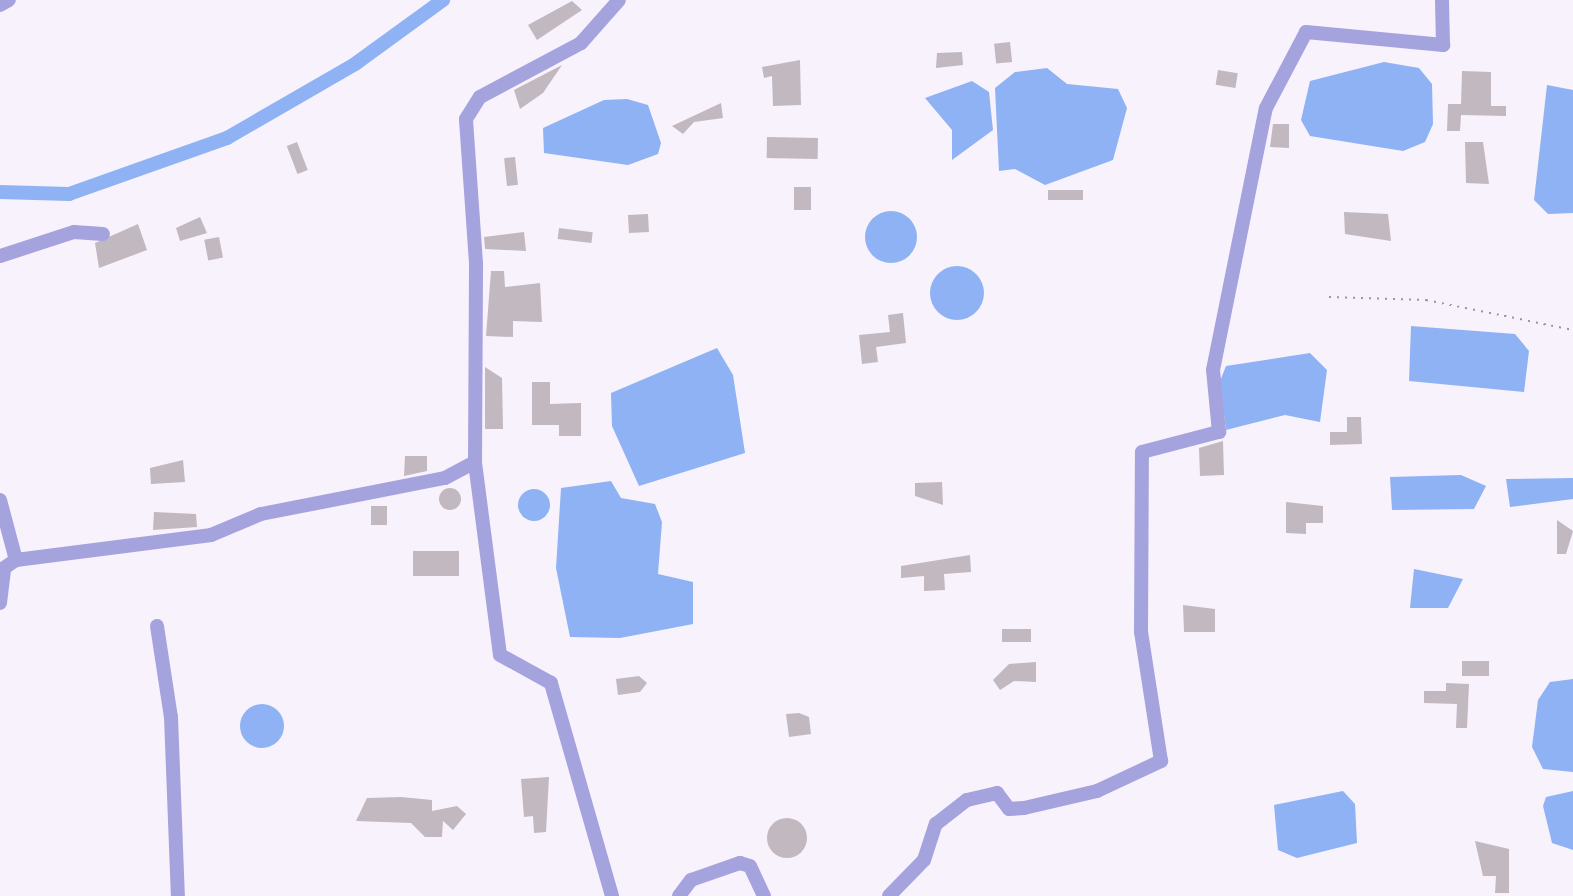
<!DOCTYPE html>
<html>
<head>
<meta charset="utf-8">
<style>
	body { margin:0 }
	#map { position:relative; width:1573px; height:896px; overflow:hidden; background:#f8f2fd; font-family:"DM Sans",sans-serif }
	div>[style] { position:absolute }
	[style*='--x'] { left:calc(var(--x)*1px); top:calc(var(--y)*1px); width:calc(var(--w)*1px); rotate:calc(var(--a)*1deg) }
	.water>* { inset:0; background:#8eb2f3 }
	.round { border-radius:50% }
	.canal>* { height:14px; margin:-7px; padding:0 7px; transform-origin:7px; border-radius:7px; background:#8eb2f3 }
	.building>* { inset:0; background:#c2b8c0; transform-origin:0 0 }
	.path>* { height:2px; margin-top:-1px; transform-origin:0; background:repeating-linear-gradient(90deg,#9a969e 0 2px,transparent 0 8px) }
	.minor>* { height:14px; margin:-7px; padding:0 7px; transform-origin:7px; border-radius:7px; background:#a5a3de }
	span { translate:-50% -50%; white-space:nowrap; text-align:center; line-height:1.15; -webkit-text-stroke:6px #f8f2fd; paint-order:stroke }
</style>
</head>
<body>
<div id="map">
	<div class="water">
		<i style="clip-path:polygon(1384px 62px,1419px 68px,1432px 84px,1433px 124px,1425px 142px,1403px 151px,1310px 136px,1301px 120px,1310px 81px)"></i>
		<i style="clip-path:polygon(1047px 68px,1067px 84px,1118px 89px,1127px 108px,1113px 160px,1045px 185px,1015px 169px,999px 171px,995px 88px,1015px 72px)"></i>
		<i style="clip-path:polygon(972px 81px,989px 92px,993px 130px,952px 160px,952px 130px,925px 98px)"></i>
		<i style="clip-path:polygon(1547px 85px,1573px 90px,1573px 213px,1548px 214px,1534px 200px)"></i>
		<i style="clip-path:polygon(627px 99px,648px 105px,661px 143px,658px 154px,628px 165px,544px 153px,543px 128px,604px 100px)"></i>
		<i class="round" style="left:865px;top:211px;width:52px;height:52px"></i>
		<i class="round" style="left:930px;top:266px;width:54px;height:54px"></i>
		<i style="clip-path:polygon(1411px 326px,1515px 334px,1529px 351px,1524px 392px,1409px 381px)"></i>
		<i style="clip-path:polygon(717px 348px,733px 375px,745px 453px,639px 486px,612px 426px,611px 393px)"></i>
		<i style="clip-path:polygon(1310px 353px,1327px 370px,1320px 422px,1285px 415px,1226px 430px,1220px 381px,1226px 366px)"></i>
		<i style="clip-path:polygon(1461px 475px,1486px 486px,1474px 509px,1392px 510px,1390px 477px)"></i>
		<i style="clip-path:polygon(1573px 478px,1573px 499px,1510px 507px,1506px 479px)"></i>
		<i style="clip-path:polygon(611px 481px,621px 498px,655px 504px,662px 522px,658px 574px,693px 582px,693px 624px,620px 638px,570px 637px,556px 568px,561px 488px)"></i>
		<i class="round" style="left:518px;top:489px;width:32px;height:32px"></i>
		<i style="clip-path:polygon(1414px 569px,1463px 579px,1448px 608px,1410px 608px)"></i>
		<i style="clip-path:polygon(1573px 679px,1573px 772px,1543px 769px,1532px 747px,1538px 700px,1550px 682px)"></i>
		<i class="round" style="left:240px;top:704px;width:44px;height:44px"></i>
		<i style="clip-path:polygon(1343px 791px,1355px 804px,1357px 843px,1297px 858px,1278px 850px,1274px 805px)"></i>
		<i style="clip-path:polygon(1573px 791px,1573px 850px,1552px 843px,1543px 806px,1546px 797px)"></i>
	</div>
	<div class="canal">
		<i style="--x:0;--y:192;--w:69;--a:1.7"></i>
		<i style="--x:69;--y:194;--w:168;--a:-19.5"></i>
		<i style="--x:227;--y:138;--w:148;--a:-30"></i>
		<i style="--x:355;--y:64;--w:109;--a:-36"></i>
	</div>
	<div class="building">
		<i style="clip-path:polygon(572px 1px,582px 10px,537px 40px,528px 25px)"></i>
		<i style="left:1010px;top:42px;width:20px;height:16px;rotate:84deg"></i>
		<i style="clip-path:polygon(962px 52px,963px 65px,936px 68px,937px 53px)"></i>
		<i style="clip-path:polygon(800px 60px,801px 105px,773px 106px,772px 76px,764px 78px,762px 67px)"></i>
		<i style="clip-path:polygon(562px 65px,543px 93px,520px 109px,514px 90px)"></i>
		<i style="left:1218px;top:70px;width:20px;height:15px;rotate:9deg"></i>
		<i style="clip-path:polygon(1462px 71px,1491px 72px,1491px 106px,1506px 106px,1506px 116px,1461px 115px,1460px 131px,1447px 131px,1448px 104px,1461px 104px)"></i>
		<i style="clip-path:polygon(721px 103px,723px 118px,694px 122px,683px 134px,672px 126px)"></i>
		<i style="clip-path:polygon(1273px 124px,1289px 124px,1289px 148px,1270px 147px)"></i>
		<i style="left:767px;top:137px;width:51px;height:21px;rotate:1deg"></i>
		<i style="left:297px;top:142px;width:30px;height:11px;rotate:69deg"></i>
		<i style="clip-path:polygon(1465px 142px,1483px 142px,1489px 184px,1466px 183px)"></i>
		<i style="left:515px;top:157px;width:28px;height:11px;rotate:84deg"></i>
		<i style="left:794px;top:187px;width:17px;height:23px"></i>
		<i style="left:1083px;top:190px;width:10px;height:35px;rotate:90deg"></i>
		<i style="clip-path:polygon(1344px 212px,1388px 214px,1391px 241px,1345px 234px)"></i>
		<i style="left:648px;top:214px;width:18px;height:20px;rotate:87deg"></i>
		<i style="clip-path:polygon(200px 217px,207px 233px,180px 241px,176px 228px)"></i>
		<i style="clip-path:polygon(138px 224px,147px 250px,99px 268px,95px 243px)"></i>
		<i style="left:559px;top:228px;width:34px;height:11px;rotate:7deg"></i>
		<i style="clip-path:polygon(524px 232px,526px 251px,485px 249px,484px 237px)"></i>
		<i style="left:219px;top:237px;width:21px;height:15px;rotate:79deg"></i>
		<i style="clip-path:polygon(491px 271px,504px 271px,505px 287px,540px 283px,542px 322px,513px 321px,513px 337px,486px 336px)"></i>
		<i style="clip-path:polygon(903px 313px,906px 343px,876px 347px,878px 362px,862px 364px,859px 335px,890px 332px,888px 315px)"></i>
		<i style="clip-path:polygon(485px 367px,502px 378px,503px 429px,485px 429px)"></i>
		<i style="clip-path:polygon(532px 382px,550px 382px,550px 404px,581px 403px,581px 436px,559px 436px,559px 425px,532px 425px)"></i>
		<i style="clip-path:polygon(1347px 417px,1361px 417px,1362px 444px,1330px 445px,1330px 432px,1347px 432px)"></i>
		<i style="clip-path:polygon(1223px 441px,1224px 475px,1200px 476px,1199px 448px)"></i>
		<i style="clip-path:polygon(405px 456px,427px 456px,427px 471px,404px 476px)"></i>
		<i style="clip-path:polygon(183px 460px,185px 482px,151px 484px,150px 468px)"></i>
		<i style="clip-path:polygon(942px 482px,943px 505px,915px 496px,915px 483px)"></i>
		<i class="round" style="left:439px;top:488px;width:22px;height:22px"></i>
		<i style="clip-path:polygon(1286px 502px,1323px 506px,1323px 523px,1306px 523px,1306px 534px,1286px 533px)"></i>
		<i style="left:371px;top:506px;width:16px;height:19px"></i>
		<i style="clip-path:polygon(154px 512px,196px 514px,197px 527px,153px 530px)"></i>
		<i style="clip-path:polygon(1557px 520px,1573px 531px,1566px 554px,1557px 554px)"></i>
		<i style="left:413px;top:551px;width:46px;height:25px"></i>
		<i style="clip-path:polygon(970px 555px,971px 572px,944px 574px,945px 590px,924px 591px,924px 576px,901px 578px,901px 566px)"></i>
		<i style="clip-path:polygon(1183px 605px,1215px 609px,1215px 632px,1184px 632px)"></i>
		<i style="left:1031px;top:629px;width:13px;height:29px;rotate:90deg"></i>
		<i style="left:1462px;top:661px;width:27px;height:15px"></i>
		<i style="clip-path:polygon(1036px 662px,1036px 682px,1014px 681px,1000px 690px,993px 680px,1009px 664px)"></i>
		<i style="clip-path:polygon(639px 676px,647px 683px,640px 692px,618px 695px,616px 679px)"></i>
		<i style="clip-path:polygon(1446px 683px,1469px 684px,1467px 728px,1456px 728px,1457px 704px,1424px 703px,1424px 691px,1446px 691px)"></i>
		<i style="clip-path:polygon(799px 713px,809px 717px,811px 734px,789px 737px,786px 714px)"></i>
		<i style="clip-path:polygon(549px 777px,546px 832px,534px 833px,533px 816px,524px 817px,521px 779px)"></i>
		<i style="clip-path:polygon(401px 797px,432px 800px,432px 811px,457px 806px,466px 814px,453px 830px,443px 821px,442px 837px,425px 837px,411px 823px,356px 821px,367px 798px)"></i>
		<i class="round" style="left:767px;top:818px;width:40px;height:40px"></i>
		<i style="clip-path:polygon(1475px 841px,1509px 849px,1509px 893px,1495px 893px,1496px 876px,1483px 876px)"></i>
	</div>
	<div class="path">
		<i style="--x:1329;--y:297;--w:97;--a:1.8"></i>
		<i style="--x:1426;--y:300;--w:150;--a:11.5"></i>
	</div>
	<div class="minor">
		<i style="--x:0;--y:5;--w:10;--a:-29"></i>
		<i style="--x:0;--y:256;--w:78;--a:-18"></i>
		<i style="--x:74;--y:232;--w:29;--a:4"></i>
		<i style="--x:0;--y:500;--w:62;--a:75.1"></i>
		<i style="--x:0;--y:603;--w:35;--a:-83"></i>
		<i style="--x:4;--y:568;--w:14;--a:-34"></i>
		<i style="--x:16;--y:560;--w:197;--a:-7.3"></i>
		<i style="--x:211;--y:535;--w:54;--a:-22.8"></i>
		<i style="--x:261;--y:514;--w:187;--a:-11.1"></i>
		<i style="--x:445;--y:478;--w:34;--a:-28"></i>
		<i style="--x:157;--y:626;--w:92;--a:81.3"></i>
		<i style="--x:171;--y:717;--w:179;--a:87.8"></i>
		<i style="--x:612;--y:896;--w:222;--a:-106"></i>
		<i style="--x:551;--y:683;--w:58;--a:-151.2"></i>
		<i style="--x:500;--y:655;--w:195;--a:-97.4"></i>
		<i style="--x:475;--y:462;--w:199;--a:-89.7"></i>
		<i style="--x:476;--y:263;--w:144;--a:-94"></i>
		<i style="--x:466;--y:119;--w:26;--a:-58"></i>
		<i style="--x:480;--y:97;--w:115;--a:-28.1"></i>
		<i style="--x:581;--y:43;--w:57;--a:-48.5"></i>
		<i style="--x:679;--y:896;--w:20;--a:-53"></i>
		<i style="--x:691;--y:880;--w:52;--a:-19.1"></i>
		<i style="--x:740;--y:863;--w:10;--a:17"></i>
		<i style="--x:750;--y:866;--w:33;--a:65"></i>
		<i style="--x:889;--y:896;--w:50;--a:-45.8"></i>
		<i style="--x:924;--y:860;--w:38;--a:-72"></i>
		<i style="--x:936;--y:824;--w:39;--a:-38"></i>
		<i style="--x:967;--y:800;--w:31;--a:-13"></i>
		<i style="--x:997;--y:793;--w:20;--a:53"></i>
		<i style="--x:1009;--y:809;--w:15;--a:-4"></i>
		<i style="--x:1024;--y:808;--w:75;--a:-13.1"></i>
		<i style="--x:1097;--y:791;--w:71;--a:-25.1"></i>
		<i style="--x:1161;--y:761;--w:131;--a:-98.8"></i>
		<i style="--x:1141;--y:632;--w:180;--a:-89.7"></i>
		<i style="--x:1142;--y:452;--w:80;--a:-14.6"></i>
		<i style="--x:1219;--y:432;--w:62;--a:-95.5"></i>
		<i style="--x:1213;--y:370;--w:267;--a:-78.6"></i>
		<i style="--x:1266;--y:108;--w:86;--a:-62.2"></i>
		<i style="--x:1306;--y:32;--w:138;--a:5.4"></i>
		<i style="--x:1443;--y:45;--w:45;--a:-91.3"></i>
	</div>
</div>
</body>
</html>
